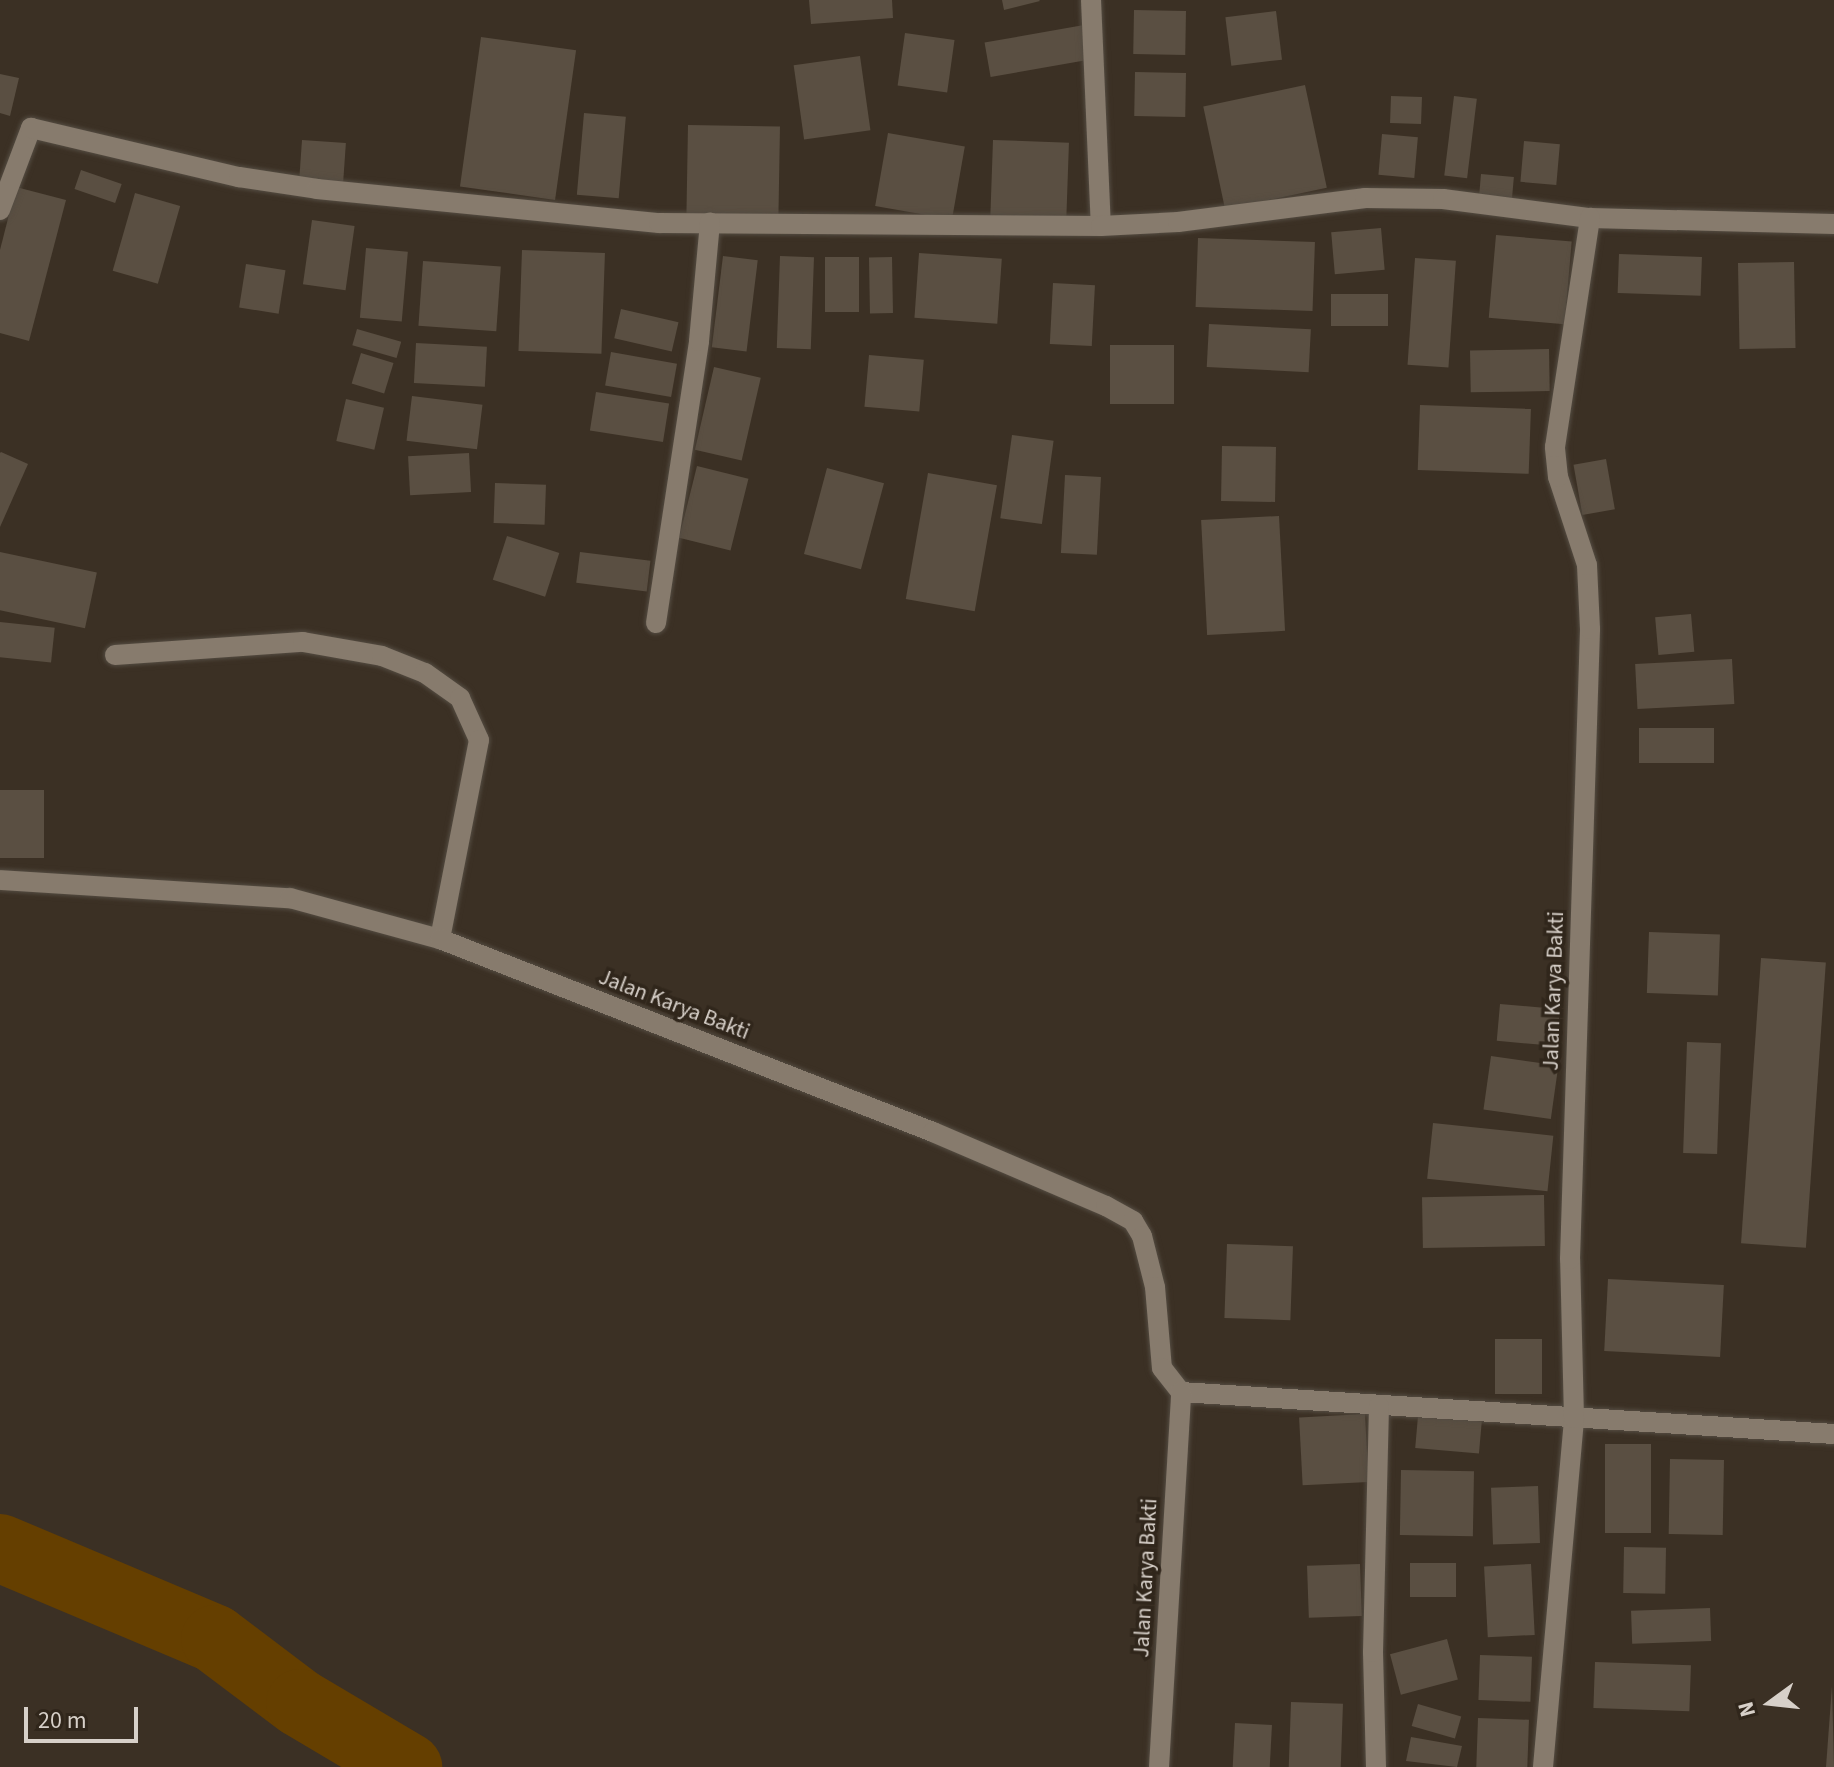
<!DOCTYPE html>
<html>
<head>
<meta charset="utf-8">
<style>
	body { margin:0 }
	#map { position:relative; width:1834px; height:1767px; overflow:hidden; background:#3b3024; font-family:"Source Sans 3",sans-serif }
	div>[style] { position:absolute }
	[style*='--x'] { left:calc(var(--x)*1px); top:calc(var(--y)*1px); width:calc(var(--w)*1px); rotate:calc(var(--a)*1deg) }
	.river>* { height:68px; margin:-34px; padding:0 34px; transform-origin:34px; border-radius:34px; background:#653f00 }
	.building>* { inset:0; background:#5a4f42; transform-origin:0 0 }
	.roads { filter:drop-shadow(0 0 2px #544c42) drop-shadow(0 0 2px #544c42) }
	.minor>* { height:20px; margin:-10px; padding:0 10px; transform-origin:10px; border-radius:10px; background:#877b6d }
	span { translate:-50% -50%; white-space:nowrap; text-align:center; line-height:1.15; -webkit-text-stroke:7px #30261b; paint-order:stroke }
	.street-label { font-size:22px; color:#d7d0c9 }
	.north { position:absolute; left:1730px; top:1663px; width:80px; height:80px; -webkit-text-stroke:6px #30261b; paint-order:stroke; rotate:255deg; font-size:22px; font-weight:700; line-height:32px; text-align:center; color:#d7d0c9 }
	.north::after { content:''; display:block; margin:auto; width:28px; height:36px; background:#d7d0c9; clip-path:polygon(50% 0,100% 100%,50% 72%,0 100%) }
	.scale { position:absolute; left:24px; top:1707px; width:114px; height:36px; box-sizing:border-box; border:4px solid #d7d0c9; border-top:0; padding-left:10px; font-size:24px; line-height:28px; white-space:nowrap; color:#d7d0c9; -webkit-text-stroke:6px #30261b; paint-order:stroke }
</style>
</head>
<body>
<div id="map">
	<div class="river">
		<i style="--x:0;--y:1548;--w:233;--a:22.9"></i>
		<i style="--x:215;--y:1639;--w:106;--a:37"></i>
		<i style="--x:300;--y:1703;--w:126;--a:30.7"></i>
	</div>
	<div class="building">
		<i style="clip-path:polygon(809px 0,892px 0,893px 18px,811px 24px)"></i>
		<i style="clip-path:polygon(1002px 0,1039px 0,1040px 1px,1004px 10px)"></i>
		<i style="left:1134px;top:10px;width:52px;height:44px;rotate:1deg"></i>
		<i style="left:1276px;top:11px;width:49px;height:51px;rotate:83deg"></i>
		<i style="left:1084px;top:25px;width:35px;height:101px;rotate:80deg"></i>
		<i style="left:905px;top:33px;width:50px;height:53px;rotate:8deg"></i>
		<i style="left:481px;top:37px;width:96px;height:151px;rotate:8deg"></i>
		<i style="left:860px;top:56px;width:75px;height:67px;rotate:82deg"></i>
		<i style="left:1135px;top:72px;width:51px;height:44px;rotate:1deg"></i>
		<i style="clip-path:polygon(0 74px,19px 78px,10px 116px,0 113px)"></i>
		<i style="left:1305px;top:85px;width:105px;height:104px;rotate:78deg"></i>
		<i style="left:1391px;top:96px;width:31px;height:27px;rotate:2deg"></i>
		<i style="left:1454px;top:96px;width:23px;height:80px;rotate:7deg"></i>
		<i style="left:584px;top:113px;width:42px;height:82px;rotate:5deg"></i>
		<i style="left:688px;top:125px;width:92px;height:90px;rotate:1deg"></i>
		<i style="left:888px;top:133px;width:78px;height:74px;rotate:10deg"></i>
		<i style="left:1382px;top:134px;width:36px;height:41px;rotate:5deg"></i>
		<i style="left:302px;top:140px;width:44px;height:41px;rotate:4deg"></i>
		<i style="left:993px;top:140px;width:76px;height:77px;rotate:2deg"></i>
		<i style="left:1524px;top:141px;width:36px;height:41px;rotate:5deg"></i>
		<i style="left:81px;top:170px;width:43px;height:20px;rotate:19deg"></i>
		<i style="left:1481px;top:174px;width:33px;height:23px;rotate:5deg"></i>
		<i style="clip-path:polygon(16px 187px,66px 200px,29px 341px,0 333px,0 250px)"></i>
		<i style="left:135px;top:193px;width:47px;height:81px;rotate:16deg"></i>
		<i style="left:312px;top:220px;width:43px;height:65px;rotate:8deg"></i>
		<i style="left:1381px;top:228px;width:42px;height:50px;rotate:85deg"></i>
		<i style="left:1496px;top:235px;width:76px;height:83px;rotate:5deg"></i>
		<i style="left:1198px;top:238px;width:117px;height:69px;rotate:2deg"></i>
		<i style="left:366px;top:248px;width:42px;height:70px;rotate:5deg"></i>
		<i style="left:522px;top:250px;width:83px;height:101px;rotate:2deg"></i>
		<i style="left:919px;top:253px;width:83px;height:65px;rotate:4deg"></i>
		<i style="left:1619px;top:254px;width:83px;height:39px;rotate:2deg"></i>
		<i style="left:723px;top:256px;width:35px;height:92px;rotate:7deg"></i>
		<i style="left:780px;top:256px;width:34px;height:92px;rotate:2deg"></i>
		<i style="left:825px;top:257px;width:34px;height:55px"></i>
		<i style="left:892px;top:257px;width:56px;height:23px;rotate:89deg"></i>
		<i style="left:1415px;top:258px;width:41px;height:107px;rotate:4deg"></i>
		<i style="left:423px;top:261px;width:78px;height:65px;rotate:4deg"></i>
		<i style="left:1794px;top:262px;width:86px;height:56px;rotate:89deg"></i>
		<i style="left:246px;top:264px;width:40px;height:44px;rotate:9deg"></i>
		<i style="left:1053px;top:283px;width:42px;height:61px;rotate:3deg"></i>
		<i style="left:1331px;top:294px;width:57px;height:32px"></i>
		<i style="left:621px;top:309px;width:59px;height:30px;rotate:13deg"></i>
		<i style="left:1209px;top:324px;width:102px;height:43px;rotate:3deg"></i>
		<i style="left:357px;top:329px;width:46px;height:17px;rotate:16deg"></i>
		<i style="left:416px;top:343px;width:71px;height:40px;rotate:3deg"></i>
		<i style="left:1110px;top:345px;width:64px;height:59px"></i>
		<i style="left:1549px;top:349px;width:42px;height:79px;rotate:89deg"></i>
		<i style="left:611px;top:352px;width:67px;height:34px;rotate:10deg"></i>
		<i style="left:361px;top:353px;width:34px;height:32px;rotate:17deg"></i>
		<i style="left:869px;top:355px;width:55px;height:52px;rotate:5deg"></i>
		<i style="left:714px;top:367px;width:48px;height:85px;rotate:13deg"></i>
		<i style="left:596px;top:392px;width:74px;height:39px;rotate:9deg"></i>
		<i style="left:412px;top:396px;width:71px;height:45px;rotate:7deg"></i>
		<i style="left:346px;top:399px;width:39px;height:43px;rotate:13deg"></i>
		<i style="left:1420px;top:405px;width:111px;height:65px;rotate:2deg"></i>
		<i style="left:1012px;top:435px;width:42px;height:84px;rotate:8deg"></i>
		<i style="left:1222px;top:446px;width:54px;height:55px;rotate:1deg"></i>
		<i style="clip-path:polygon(1px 452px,28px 464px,0 527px,0 453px)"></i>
		<i style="left:469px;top:453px;width:39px;height:61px;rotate:87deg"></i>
		<i style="left:1606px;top:459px;width:51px;height:33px;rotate:80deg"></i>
		<i style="left:697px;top:466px;width:53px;height:74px;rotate:14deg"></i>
		<i style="left:827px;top:468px;width:59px;height:89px;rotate:15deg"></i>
		<i style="left:928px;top:473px;width:70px;height:128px;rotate:10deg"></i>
		<i style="left:1065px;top:475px;width:36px;height:78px;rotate:3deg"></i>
		<i style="left:495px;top:483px;width:51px;height:40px;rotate:2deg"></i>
		<i style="left:1279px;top:516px;width:115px;height:78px;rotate:87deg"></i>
		<i style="left:507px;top:536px;width:55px;height:46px;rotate:18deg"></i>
		<i style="left:0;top:552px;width:99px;height:57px;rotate:12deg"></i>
		<i style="left:580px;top:552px;width:71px;height:31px;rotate:7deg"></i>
		<i style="left:1691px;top:614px;width:38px;height:36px;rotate:85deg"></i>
		<i style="left:0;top:622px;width:55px;height:35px;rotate:6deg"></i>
		<i style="left:1732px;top:659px;width:45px;height:97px;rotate:87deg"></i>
		<i style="left:1714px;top:728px;width:35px;height:75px;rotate:90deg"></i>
		<i style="left:0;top:790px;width:44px;height:68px"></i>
		<i style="left:1649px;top:932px;width:71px;height:61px;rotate:2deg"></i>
		<i style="left:1761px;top:958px;width:65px;height:286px;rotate:4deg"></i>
		<i style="left:1500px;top:1004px;width:60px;height:37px;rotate:5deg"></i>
		<i style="left:1687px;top:1042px;width:34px;height:111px;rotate:2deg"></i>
		<i style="left:1491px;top:1056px;width:68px;height:54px;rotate:8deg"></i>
		<i style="left:1433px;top:1123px;width:121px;height:56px;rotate:6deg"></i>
		<i style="left:1544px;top:1195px;width:51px;height:122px;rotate:89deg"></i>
		<i style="left:1227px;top:1244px;width:66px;height:74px;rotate:2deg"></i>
		<i style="left:1608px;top:1279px;width:116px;height:72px;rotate:3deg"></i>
		<i style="left:1495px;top:1339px;width:47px;height:55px"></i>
		<i style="left:1365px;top:1414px;width:68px;height:66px;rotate:87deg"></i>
		<i style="left:1418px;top:1416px;width:64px;height:32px;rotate:5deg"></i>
		<i style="left:1605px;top:1444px;width:46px;height:89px"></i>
		<i style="left:1670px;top:1459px;width:54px;height:75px;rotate:1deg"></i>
		<i style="left:1401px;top:1470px;width:73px;height:65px;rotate:1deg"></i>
		<i style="left:1538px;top:1486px;width:57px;height:47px;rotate:88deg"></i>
		<i style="left:1624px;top:1547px;width:42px;height:46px;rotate:1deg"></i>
		<i style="left:1410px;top:1563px;width:46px;height:34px"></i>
		<i style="left:1360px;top:1564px;width:52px;height:53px;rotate:88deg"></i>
		<i style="left:1531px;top:1564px;width:71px;height:47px;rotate:87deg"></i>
		<i style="left:1710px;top:1608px;width:33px;height:79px;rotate:88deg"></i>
		<i style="left:1447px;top:1639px;width:42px;height:59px;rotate:75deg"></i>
		<i style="left:1480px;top:1655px;width:52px;height:45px;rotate:2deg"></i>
		<i style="left:1595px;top:1662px;width:96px;height:46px;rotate:2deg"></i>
		<i style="clip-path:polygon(1832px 1686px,1834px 1767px,1826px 1767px)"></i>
		<i style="left:1291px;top:1702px;width:52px;height:65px;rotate:2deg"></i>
		<i style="left:1418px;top:1704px;width:45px;height:23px;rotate:16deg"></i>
		<i style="left:1478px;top:1718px;width:51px;height:49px;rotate:2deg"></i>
		<i style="left:1235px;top:1723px;width:37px;height:44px;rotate:3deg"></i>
		<i style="clip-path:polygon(1411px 1737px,1462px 1746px,1457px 1767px,1406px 1761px)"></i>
	</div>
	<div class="roads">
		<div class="minor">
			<i style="--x:1091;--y:0;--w:226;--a:87.5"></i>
			<i style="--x:0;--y:210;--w:88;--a:-69.3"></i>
			<i style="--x:31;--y:128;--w:214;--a:13.3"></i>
			<i style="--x:239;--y:177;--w:79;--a:8.7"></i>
			<i style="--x:317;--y:189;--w:344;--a:5.7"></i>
			<i style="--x:659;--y:223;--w:442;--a:0.4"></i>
			<i style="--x:1101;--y:226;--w:77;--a:-3"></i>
			<i style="--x:1178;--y:222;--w:189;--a:-7.3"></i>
			<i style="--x:1365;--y:198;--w:78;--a:0.7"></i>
			<i style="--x:1443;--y:199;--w:148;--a:7.4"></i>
			<i style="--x:1590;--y:218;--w:244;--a:1.4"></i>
			<i style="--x:656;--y:623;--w:285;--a:-81.3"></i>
			<i style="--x:699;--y:341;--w:119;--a:-84.7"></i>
			<i style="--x:115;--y:655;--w:188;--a:-4"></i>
			<i style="--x:303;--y:642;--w:80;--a:10"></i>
			<i style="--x:382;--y:656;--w:46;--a:21.6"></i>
			<i style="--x:425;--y:673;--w:43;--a:35.5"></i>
			<i style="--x:460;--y:698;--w:46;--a:65.7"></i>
			<i style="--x:479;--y:740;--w:203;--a:101.1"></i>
			<i style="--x:0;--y:880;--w:291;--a:3.6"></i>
			<i style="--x:290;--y:898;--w:156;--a:15.3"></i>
			<i style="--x:440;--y:939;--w:529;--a:21.38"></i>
			<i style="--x:933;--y:1132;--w:188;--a:23.2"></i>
			<i style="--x:1106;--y:1206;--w:31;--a:29"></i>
			<i style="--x:1133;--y:1221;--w:17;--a:59"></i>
			<i style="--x:1142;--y:1236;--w:53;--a:75.7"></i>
			<i style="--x:1155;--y:1287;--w:81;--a:85.1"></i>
			<i style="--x:1162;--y:1368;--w:31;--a:52"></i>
			<i style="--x:1181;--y:1392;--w:654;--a:3.68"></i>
			<i style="--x:1159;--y:1767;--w:376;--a:-86.6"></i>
			<i style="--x:1376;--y:1767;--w:115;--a:-91.5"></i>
			<i style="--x:1373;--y:1652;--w:246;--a:-88.6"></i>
			<i style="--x:1543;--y:1767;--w:350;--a:-84.9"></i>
			<i style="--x:1574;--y:1418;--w:159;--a:-91.4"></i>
			<i style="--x:1570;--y:1259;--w:630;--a:-88.18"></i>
			<i style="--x:1590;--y:629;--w:64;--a:-92.7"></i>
			<i style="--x:1587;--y:565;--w:93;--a:-108.2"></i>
			<i style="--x:1558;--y:477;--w:30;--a:-96"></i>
			<i style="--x:1555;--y:447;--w:232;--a:-81.3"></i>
		</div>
	</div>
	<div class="street-label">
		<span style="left:1554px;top:991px;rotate:-88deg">Jalan Karya Bakti</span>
		<span style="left:674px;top:1005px;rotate:21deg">Jalan Karya Bakti</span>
		<span style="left:1146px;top:1578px;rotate:-87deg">Jalan Karya Bakti</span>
	</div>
	<div class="north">N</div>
	<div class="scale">20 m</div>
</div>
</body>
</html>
